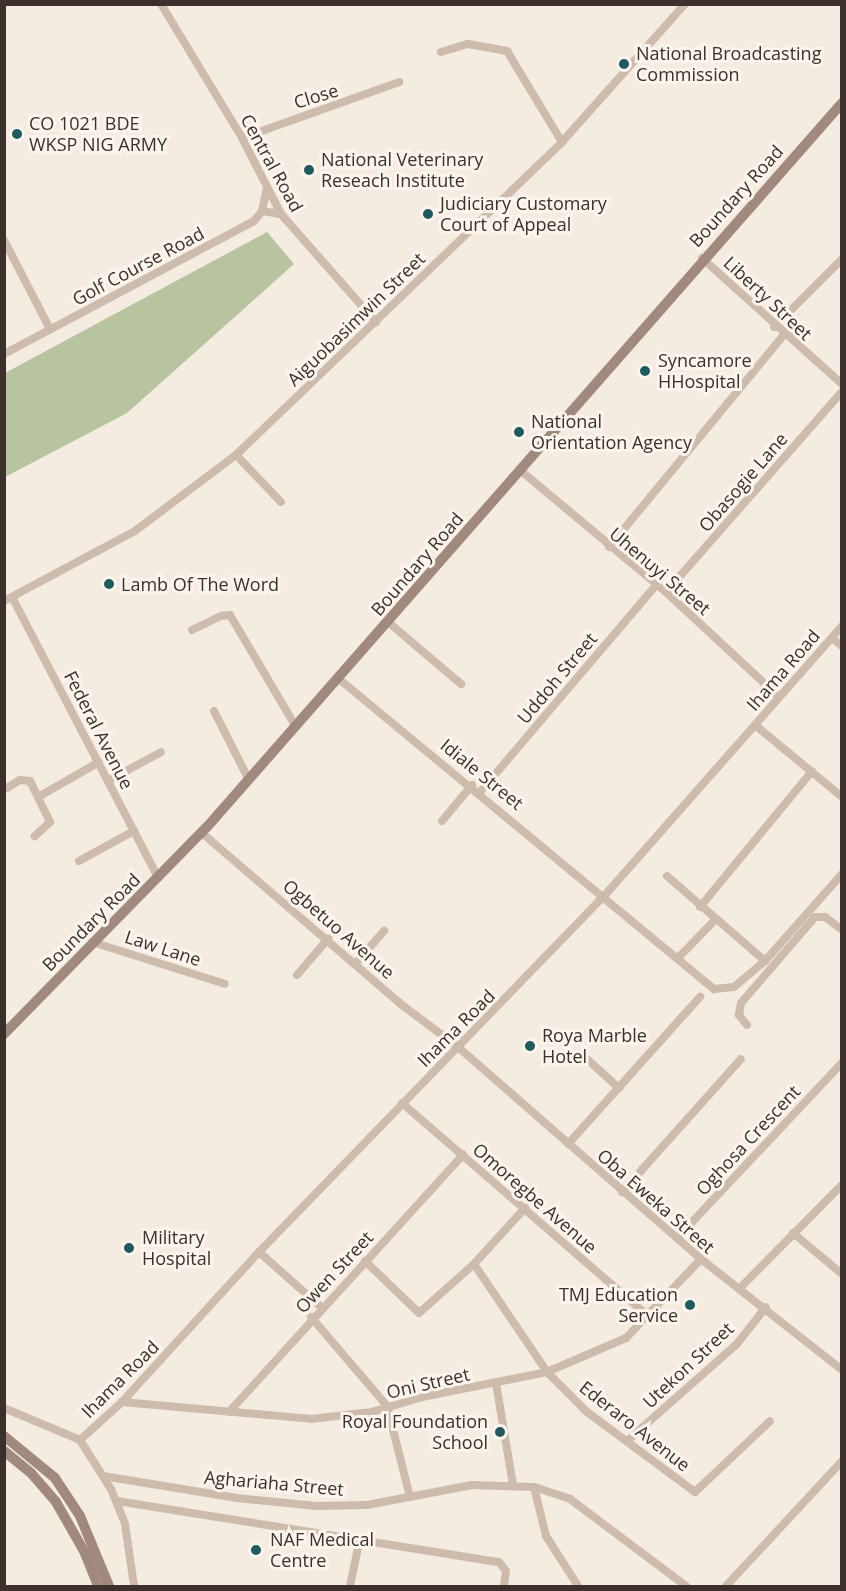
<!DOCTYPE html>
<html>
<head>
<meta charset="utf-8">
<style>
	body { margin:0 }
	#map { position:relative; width:846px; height:1591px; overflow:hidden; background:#f4ebe1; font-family:"Open Sans",sans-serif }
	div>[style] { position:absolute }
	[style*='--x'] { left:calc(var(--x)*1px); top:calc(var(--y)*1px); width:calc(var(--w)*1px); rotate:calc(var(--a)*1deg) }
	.green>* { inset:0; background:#b8c4a0 }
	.street>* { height:8px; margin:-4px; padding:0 4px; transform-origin:4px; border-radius:4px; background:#cdbbac }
	.secondary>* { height:10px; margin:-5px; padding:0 5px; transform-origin:5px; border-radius:5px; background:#a18a7d }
	.dots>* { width:16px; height:16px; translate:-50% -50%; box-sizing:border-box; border:3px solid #fbf5ee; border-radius:50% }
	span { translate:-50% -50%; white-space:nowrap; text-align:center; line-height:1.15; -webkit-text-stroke:6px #fbf5ee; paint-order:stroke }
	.poi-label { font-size:18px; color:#3b302b }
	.left { translate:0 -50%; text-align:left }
	.right { translate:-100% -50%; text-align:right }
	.street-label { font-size:18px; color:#3b302b }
	.frame { position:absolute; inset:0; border:6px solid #3b302b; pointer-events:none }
</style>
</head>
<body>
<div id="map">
	<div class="green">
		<i style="clip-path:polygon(267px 232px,294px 264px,127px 413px,5px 477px,5px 373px)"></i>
	</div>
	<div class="street">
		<i style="--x:161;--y:4;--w:157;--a:58.8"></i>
		<i style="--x:242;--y:138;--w:85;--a:62.8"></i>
		<i style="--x:281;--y:214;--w:144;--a:48.7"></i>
		<i style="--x:441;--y:52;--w:28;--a:-17"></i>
		<i style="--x:468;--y:44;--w:40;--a:10"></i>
		<i style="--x:507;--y:51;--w:106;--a:58.9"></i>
		<i style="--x:242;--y:138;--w:167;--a:-19.6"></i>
		<i style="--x:262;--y:211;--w:19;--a:9"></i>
		<i style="--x:4;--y:240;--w:100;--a:62.7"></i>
		<i style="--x:702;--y:258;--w:188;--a:42"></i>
		<i style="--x:774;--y:327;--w:96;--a:-45"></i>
		<i style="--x:4;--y:354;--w:283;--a:-28"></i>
		<i style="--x:254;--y:221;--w:13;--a:-51"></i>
		<i style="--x:262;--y:211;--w:24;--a:-78"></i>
		<i style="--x:236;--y:455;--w:65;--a:46.2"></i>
		<i style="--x:520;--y:470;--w:190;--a:39.9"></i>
		<i style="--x:666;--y:592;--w:154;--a:42.9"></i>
		<i style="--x:609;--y:547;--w:275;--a:-50.5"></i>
		<i style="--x:666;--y:592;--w:266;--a:-48.7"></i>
		<i style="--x:12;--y:597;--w:317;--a:62.5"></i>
		<i style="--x:4;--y:601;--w:149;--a:-28.1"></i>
		<i style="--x:135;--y:531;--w:126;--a:-37"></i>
		<i style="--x:236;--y:455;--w:452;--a:-43.8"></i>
		<i style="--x:562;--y:142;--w:185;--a:-48.3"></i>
		<i style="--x:388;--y:622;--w:96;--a:40.3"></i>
		<i style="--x:192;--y:630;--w:32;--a:-26"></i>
		<i style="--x:221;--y:616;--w:9;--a:-6"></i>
		<i style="--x:230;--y:615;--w:130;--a:59.5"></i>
		<i style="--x:832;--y:638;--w:13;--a:39"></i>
		<i style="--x:339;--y:679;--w:487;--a:39.6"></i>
		<i style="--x:714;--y:989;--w:20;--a:-6"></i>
		<i style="--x:734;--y:987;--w:40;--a:-40"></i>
		<i style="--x:214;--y:711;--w:77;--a:63.1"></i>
		<i style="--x:755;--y:725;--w:113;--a:39.6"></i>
		<i style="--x:108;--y:781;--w:60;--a:-28.7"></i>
		<i style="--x:7;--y:788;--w:15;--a:-32"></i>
		<i style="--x:20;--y:780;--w:10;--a:6"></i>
		<i style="--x:30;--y:781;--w:46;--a:64"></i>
		<i style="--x:50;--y:822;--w:21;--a:137"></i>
		<i style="--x:480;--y:792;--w:273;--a:-49.6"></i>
		<i style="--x:38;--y:797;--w:70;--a:-29.8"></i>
		<i style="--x:442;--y:821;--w:47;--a:-50.2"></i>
		<i style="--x:202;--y:833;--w:264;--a:40.7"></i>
		<i style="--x:402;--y:1005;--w:70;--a:36.9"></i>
		<i style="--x:458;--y:1047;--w:322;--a:41.1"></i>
		<i style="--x:701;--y:1259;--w:179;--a:38.2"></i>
		<i style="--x:79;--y:861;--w:63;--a:-28.6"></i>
		<i style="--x:667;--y:876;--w:130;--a:40.9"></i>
		<i style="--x:765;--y:961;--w:116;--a:-48.5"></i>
		<i style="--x:700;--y:907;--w:176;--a:-50.5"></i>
		<i style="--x:92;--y:942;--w:139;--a:17.5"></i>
		<i style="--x:678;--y:958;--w:53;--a:-45.8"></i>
		<i style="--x:356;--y:963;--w:43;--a:-48.8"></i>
		<i style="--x:297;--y:975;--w:48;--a:-49.3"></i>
		<i style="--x:747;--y:1025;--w:13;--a:-129"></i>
		<i style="--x:739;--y:1015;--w:12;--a:-81"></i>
		<i style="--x:741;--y:1003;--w:113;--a:-49.3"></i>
		<i style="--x:815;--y:917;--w:10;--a:0"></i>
		<i style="--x:825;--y:917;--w:21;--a:37"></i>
		<i style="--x:588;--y:1060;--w:42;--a:42.1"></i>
		<i style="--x:402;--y:1103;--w:325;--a:40.9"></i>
		<i style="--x:568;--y:1144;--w:198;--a:-48.1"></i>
		<i style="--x:622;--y:1192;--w:178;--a:-48.2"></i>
		<i style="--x:793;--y:1233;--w:64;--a:39.9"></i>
		<i style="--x:677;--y:1238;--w:241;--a:-46.7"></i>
		<i style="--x:259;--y:1252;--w:83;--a:41.6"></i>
		<i style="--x:365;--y:1261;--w:75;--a:43.9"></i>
		<i style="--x:419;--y:1313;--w:74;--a:-41.7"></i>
		<i style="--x:474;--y:1264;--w:76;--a:-47.7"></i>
		<i style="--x:474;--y:1264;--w:130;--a:55.9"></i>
		<i style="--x:547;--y:1372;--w:57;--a:45"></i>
		<i style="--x:587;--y:1412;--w:134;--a:36.5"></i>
		<i style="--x:695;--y:1492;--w:103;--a:-43.4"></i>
		<i style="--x:740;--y:1288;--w:145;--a:-45.3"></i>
		<i style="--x:311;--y:1317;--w:117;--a:49.5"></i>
		<i style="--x:387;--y:1406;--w:94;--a:75.8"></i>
		<i style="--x:496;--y:1383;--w:103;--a:80.5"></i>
		<i style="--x:122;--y:1402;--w:190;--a:5.1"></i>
		<i style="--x:311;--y:1419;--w:61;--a:-6.5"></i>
		<i style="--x:372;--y:1412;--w:52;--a:-16.7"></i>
		<i style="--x:422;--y:1397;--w:127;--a:-11.3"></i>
		<i style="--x:547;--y:1372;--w:86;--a:-23.3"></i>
		<i style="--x:626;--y:1338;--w:109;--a:-46.5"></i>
		<i style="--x:4;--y:1408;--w:82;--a:22.8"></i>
		<i style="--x:80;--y:1440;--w:58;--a:57.7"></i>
		<i style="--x:111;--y:1489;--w:38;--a:68"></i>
		<i style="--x:125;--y:1524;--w:63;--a:81.7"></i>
		<i style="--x:229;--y:1412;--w:348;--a:-47.7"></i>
		<i style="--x:80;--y:1440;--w:57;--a:-42.1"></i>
		<i style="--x:122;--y:1402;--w:203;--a:-47.6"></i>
		<i style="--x:259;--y:1252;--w:497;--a:-45.9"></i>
		<i style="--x:605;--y:895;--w:359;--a:-48.6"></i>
		<i style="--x:627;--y:1441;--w:145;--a:-41.4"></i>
		<i style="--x:736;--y:1345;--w:48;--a:-51.7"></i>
		<i style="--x:103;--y:1476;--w:136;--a:9.3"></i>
		<i style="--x:237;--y:1498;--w:80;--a:5.7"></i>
		<i style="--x:317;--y:1506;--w:50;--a:-1.1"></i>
		<i style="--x:367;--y:1505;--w:107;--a:-10.8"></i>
		<i style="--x:472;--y:1485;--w:62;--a:1.8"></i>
		<i style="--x:534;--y:1487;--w:38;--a:18"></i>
		<i style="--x:570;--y:1499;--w:145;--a:36.9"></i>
		<i style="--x:534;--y:1487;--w:50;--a:76.2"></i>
		<i style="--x:546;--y:1536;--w:59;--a:57.4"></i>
		<i style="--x:117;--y:1501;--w:387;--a:9.1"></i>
		<i style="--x:499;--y:1562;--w:11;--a:52"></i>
		<i style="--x:506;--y:1571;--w:15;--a:98"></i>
		<i style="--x:350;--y:1586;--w:49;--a:-78.2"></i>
		<i style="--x:726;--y:1586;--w:171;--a:-47.1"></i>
	</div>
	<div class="secondary">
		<i style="--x:4;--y:1034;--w:290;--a:-45.6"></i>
		<i style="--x:207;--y:827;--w:963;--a:-48.75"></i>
		<i style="--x:4;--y:1436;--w:66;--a:39.5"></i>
		<i style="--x:55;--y:1478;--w:45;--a:56.7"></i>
		<i style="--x:80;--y:1516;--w:76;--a:67.5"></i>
		<i style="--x:4;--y:1451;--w:35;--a:39"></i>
		<i style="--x:31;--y:1473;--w:38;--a:49"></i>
		<i style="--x:56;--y:1502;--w:56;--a:60.3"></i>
		<i style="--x:84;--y:1551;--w:38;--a:68"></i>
	</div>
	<div class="dots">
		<i style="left:624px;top:64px;background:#1f5a5e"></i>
		<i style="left:17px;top:134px;background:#1f5a5e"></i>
		<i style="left:309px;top:170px;background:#1f5a5e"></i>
		<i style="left:428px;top:214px;background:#1f5a5e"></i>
		<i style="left:645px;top:371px;background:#1f5a5e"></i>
		<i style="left:519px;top:432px;background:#1f5a5e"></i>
		<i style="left:109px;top:584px;background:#1f5a5e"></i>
		<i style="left:530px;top:1046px;background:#1f5a5e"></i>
		<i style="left:129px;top:1248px;background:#1f5a5e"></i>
		<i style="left:690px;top:1305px;background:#1f5a5e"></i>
		<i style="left:500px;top:1432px;background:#1f5a5e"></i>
		<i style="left:256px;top:1550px;background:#1f5a5e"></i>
	</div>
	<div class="poi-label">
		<span class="left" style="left:636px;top:64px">National Broadcasting<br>Commission</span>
		<span class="left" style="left:29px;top:134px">CO 1021 BDE<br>WKSP NIG ARMY</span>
		<span class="left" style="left:321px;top:170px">National Veterinary<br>Reseach Institute</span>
		<span class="left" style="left:440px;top:214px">Judiciary Customary<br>Court of Appeal</span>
		<span class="left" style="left:658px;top:371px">Syncamore<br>HHospital</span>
		<span class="left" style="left:531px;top:432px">National<br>Orientation Agency</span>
		<span class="left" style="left:121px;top:584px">Lamb Of The Word</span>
		<span class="left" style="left:542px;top:1046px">Roya Marble<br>Hotel</span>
		<span class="left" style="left:142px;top:1248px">Military<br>Hospital</span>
		<span class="right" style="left:678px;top:1305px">TMJ Education<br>Service</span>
		<span class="right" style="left:488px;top:1432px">Royal Foundation<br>School</span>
		<span class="left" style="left:270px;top:1550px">NAF Medical<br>Centre</span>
	</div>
	<div class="street-label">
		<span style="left:316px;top:96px;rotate:-17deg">Close</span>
		<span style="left:272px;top:163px;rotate:61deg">Central Road</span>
		<span style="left:736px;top:196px;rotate:-48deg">Boundary Road</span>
		<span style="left:138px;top:266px;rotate:-28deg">Golf Course Road</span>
		<span style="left:768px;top:298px;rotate:43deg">Liberty Street</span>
		<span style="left:356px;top:319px;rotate:-44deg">Aiguobasimwin Street</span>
		<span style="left:743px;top:482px;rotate:-49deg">Obasogie Lane</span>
		<span style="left:417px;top:564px;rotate:-49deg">Boundary Road</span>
		<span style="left:660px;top:571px;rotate:40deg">Uhenuyi Street</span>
		<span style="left:783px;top:670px;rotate:-49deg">Ihama Road</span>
		<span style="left:557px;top:678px;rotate:-50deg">Uddoh Street</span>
		<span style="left:99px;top:730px;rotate:63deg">Federal Avenue</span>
		<span style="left:482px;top:774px;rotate:39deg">Idiale Street</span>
		<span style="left:91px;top:922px;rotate:-45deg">Boundary Road</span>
		<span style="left:339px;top:929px;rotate:41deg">Ogbetuo Avenue</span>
		<span style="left:163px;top:948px;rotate:18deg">Law Lane</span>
		<span style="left:456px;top:1028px;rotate:-45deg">Ihama Road</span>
		<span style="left:748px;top:1140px;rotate:-47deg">Oghosa Crescent</span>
		<span style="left:535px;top:1198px;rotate:41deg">Omoregbe Avenue</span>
		<span style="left:656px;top:1201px;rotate:41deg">Oba Eweka Street</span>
		<span style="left:334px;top:1272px;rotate:-47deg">Owen Street</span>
		<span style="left:688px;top:1365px;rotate:-43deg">Utekon Street</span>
		<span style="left:120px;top:1379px;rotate:-45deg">Ihama Road</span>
		<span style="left:428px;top:1383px;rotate:-13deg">Oni Street</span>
		<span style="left:635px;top:1426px;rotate:38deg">Ederaro Avenue</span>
		<span style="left:274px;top:1483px;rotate:5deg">Aghariaha Street</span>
	</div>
	<div class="frame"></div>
</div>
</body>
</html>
